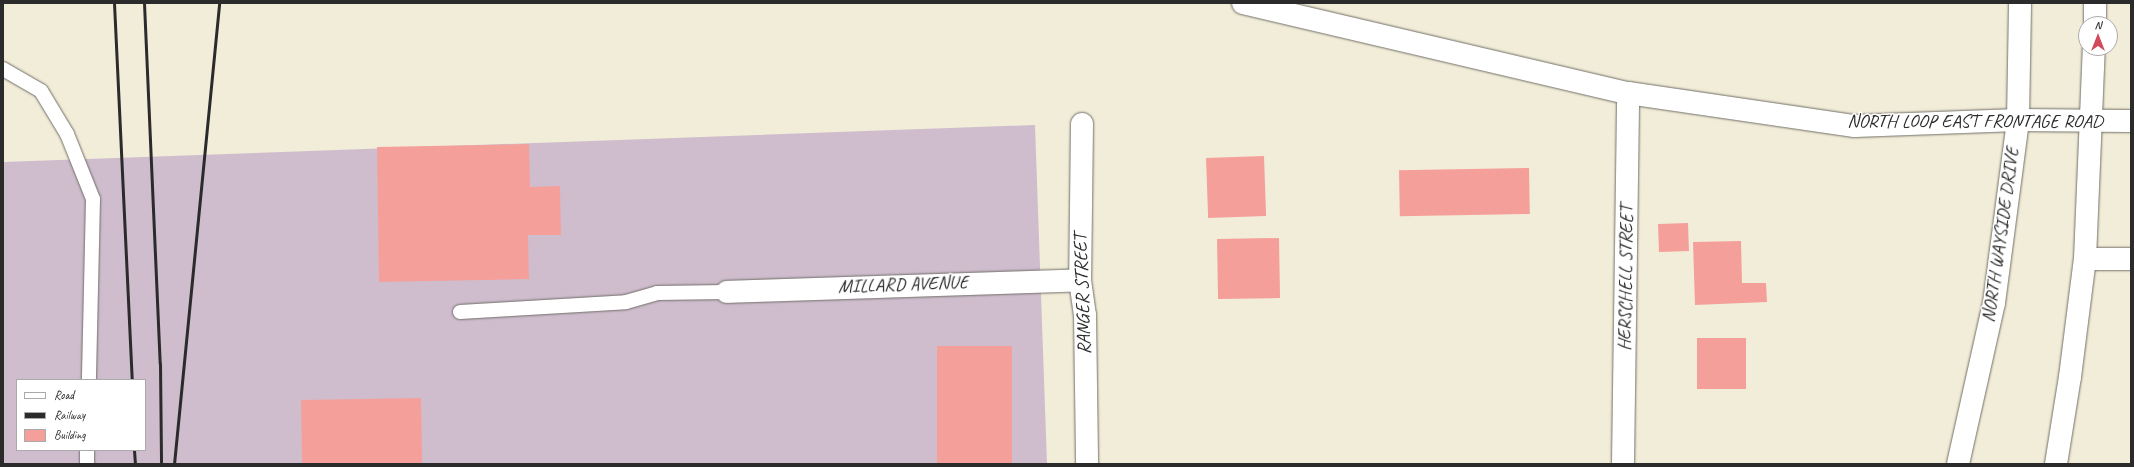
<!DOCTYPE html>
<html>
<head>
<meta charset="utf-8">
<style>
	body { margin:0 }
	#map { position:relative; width:2134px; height:467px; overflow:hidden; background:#f2edd8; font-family:Caveat,sans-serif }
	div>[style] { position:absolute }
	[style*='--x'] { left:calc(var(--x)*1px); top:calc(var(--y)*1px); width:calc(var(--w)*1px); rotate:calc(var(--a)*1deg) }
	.industrial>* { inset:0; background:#cfbdce }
	.building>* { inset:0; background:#f59f9b; transform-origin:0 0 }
	.roads { filter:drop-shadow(0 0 1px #716f68) drop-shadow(0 0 1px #716f68) }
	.service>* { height:14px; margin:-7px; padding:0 7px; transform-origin:7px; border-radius:7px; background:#fff }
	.minor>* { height:22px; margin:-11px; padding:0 11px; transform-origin:11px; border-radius:11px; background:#fff }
	.secondary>* { height:22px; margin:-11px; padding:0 11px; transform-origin:11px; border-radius:11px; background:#fff }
	.motorway>* { height:22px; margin:-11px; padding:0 11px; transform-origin:11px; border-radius:11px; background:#fff }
	.rail>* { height:3px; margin:-1.5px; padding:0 1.5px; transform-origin:1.5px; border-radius:1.5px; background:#2b2b2b }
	span { translate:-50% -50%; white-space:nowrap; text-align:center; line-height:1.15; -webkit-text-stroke:3px #fff; paint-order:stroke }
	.street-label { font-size:19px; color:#2b2b2b }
	.frame { position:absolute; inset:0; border:4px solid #2b2b2b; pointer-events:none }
	.legend { position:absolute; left:16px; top:379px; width:130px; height:72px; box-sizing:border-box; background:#fff; border:1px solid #aaa; margin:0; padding:5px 7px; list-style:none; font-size:12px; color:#2b2b2b }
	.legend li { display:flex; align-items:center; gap:8px; height:20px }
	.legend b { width:20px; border:1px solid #aaa }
	.north { position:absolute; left:2078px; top:16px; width:40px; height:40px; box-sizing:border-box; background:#fff; border:1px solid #aaa; border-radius:50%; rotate:0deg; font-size:11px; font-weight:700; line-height:16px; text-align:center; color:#2b2b2b }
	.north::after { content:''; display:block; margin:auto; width:14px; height:18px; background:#d1495b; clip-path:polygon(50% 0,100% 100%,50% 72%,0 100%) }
</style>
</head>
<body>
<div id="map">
	<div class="industrial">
		<i style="clip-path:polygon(evenodd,1035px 125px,1047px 464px,3px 464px,3px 162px,1035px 125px,17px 380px,145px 380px,145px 450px,17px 450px,17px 380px)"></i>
	</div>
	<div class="building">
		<i style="clip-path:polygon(529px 144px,530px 187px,560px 186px,561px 235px,528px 235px,529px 279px,379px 282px,377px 147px)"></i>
		<i style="left:1264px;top:156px;width:60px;height:58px;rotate:88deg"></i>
		<i style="left:1529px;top:168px;width:46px;height:130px;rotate:89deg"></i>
		<i style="left:1688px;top:223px;width:28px;height:30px;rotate:88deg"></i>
		<i style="left:1279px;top:238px;width:60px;height:62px;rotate:89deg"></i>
		<i style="clip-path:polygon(1741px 241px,1742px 283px,1766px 283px,1767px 302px,1695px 305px,1693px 242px)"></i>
		<i style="left:1746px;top:338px;width:51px;height:49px;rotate:90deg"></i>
		<i style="left:937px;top:346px;width:75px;height:118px"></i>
		<i style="left:421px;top:398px;width:66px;height:120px;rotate:89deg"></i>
	</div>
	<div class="roads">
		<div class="service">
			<i style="--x:3;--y:69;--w:44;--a:30.1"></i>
			<i style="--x:41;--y:91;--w:50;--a:58.8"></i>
			<i style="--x:67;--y:134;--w:70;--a:68.2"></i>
			<i style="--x:93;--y:199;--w:181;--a:91.3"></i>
			<i style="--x:460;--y:312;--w:166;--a:-3.4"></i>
			<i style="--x:626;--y:302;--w:32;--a:-16"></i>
			<i style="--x:657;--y:293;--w:70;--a:-0.8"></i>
			<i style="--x:87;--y:464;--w:14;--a:-90"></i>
		</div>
		<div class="minor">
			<i style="--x:1082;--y:124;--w:156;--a:90.7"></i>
			<i style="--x:1080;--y:280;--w:35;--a:82"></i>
			<i style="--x:1085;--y:315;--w:149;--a:89.2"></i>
			<i style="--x:2085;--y:259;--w:46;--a:0"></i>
			<i style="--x:727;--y:292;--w:353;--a:-1.9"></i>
			<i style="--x:1623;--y:464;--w:371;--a:-89.2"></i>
		</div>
		<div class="secondary">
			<i style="--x:2095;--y:24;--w:21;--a:-90"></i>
			<i style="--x:1628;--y:93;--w:229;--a:8.3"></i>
			<i style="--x:1855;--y:126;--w:163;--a:-2.1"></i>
			<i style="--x:2018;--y:120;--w:113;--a:0.5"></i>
			<i style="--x:1958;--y:464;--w:165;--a:-77.4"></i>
			<i style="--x:1994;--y:303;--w:185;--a:-82.5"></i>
			<i style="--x:2018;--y:120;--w:117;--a:-89"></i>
			<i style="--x:2056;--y:464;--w:88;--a:-80.9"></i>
			<i style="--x:2070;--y:377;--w:119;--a:-82.8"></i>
			<i style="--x:2085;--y:259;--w:211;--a:-87.6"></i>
		</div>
		<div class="motorway">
			<i style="--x:1243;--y:3;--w:395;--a:13.2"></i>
		</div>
	</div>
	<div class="rail">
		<i style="--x:114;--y:3;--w:377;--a:87.3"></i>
		<i style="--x:144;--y:3;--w:361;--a:87.5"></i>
		<i style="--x:160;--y:364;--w:100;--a:89.4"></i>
		<i style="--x:134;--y:450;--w:14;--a:86"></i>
		<i style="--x:174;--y:464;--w:463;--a:-84.4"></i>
	</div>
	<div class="street-label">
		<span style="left:1975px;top:122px">NORTH LOOP EAST FRONTAGE ROAD</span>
		<span style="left:2001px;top:235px;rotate:-82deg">NORTH WAYSIDE DRIVE</span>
		<span style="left:1626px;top:278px;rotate:-89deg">HERSCHELL STREET</span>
		<span style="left:903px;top:285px;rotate:-2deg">MILLARD AVENUE</span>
		<span style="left:1083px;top:294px;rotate:-92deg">RANGER STREET</span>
	</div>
	<div class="frame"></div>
	<ul class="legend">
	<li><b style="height:5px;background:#fff"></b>Road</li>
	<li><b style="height:5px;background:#2b2b2b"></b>Railway</li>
	<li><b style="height:11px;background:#f59f9b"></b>Building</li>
	</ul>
	<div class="north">N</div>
</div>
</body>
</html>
